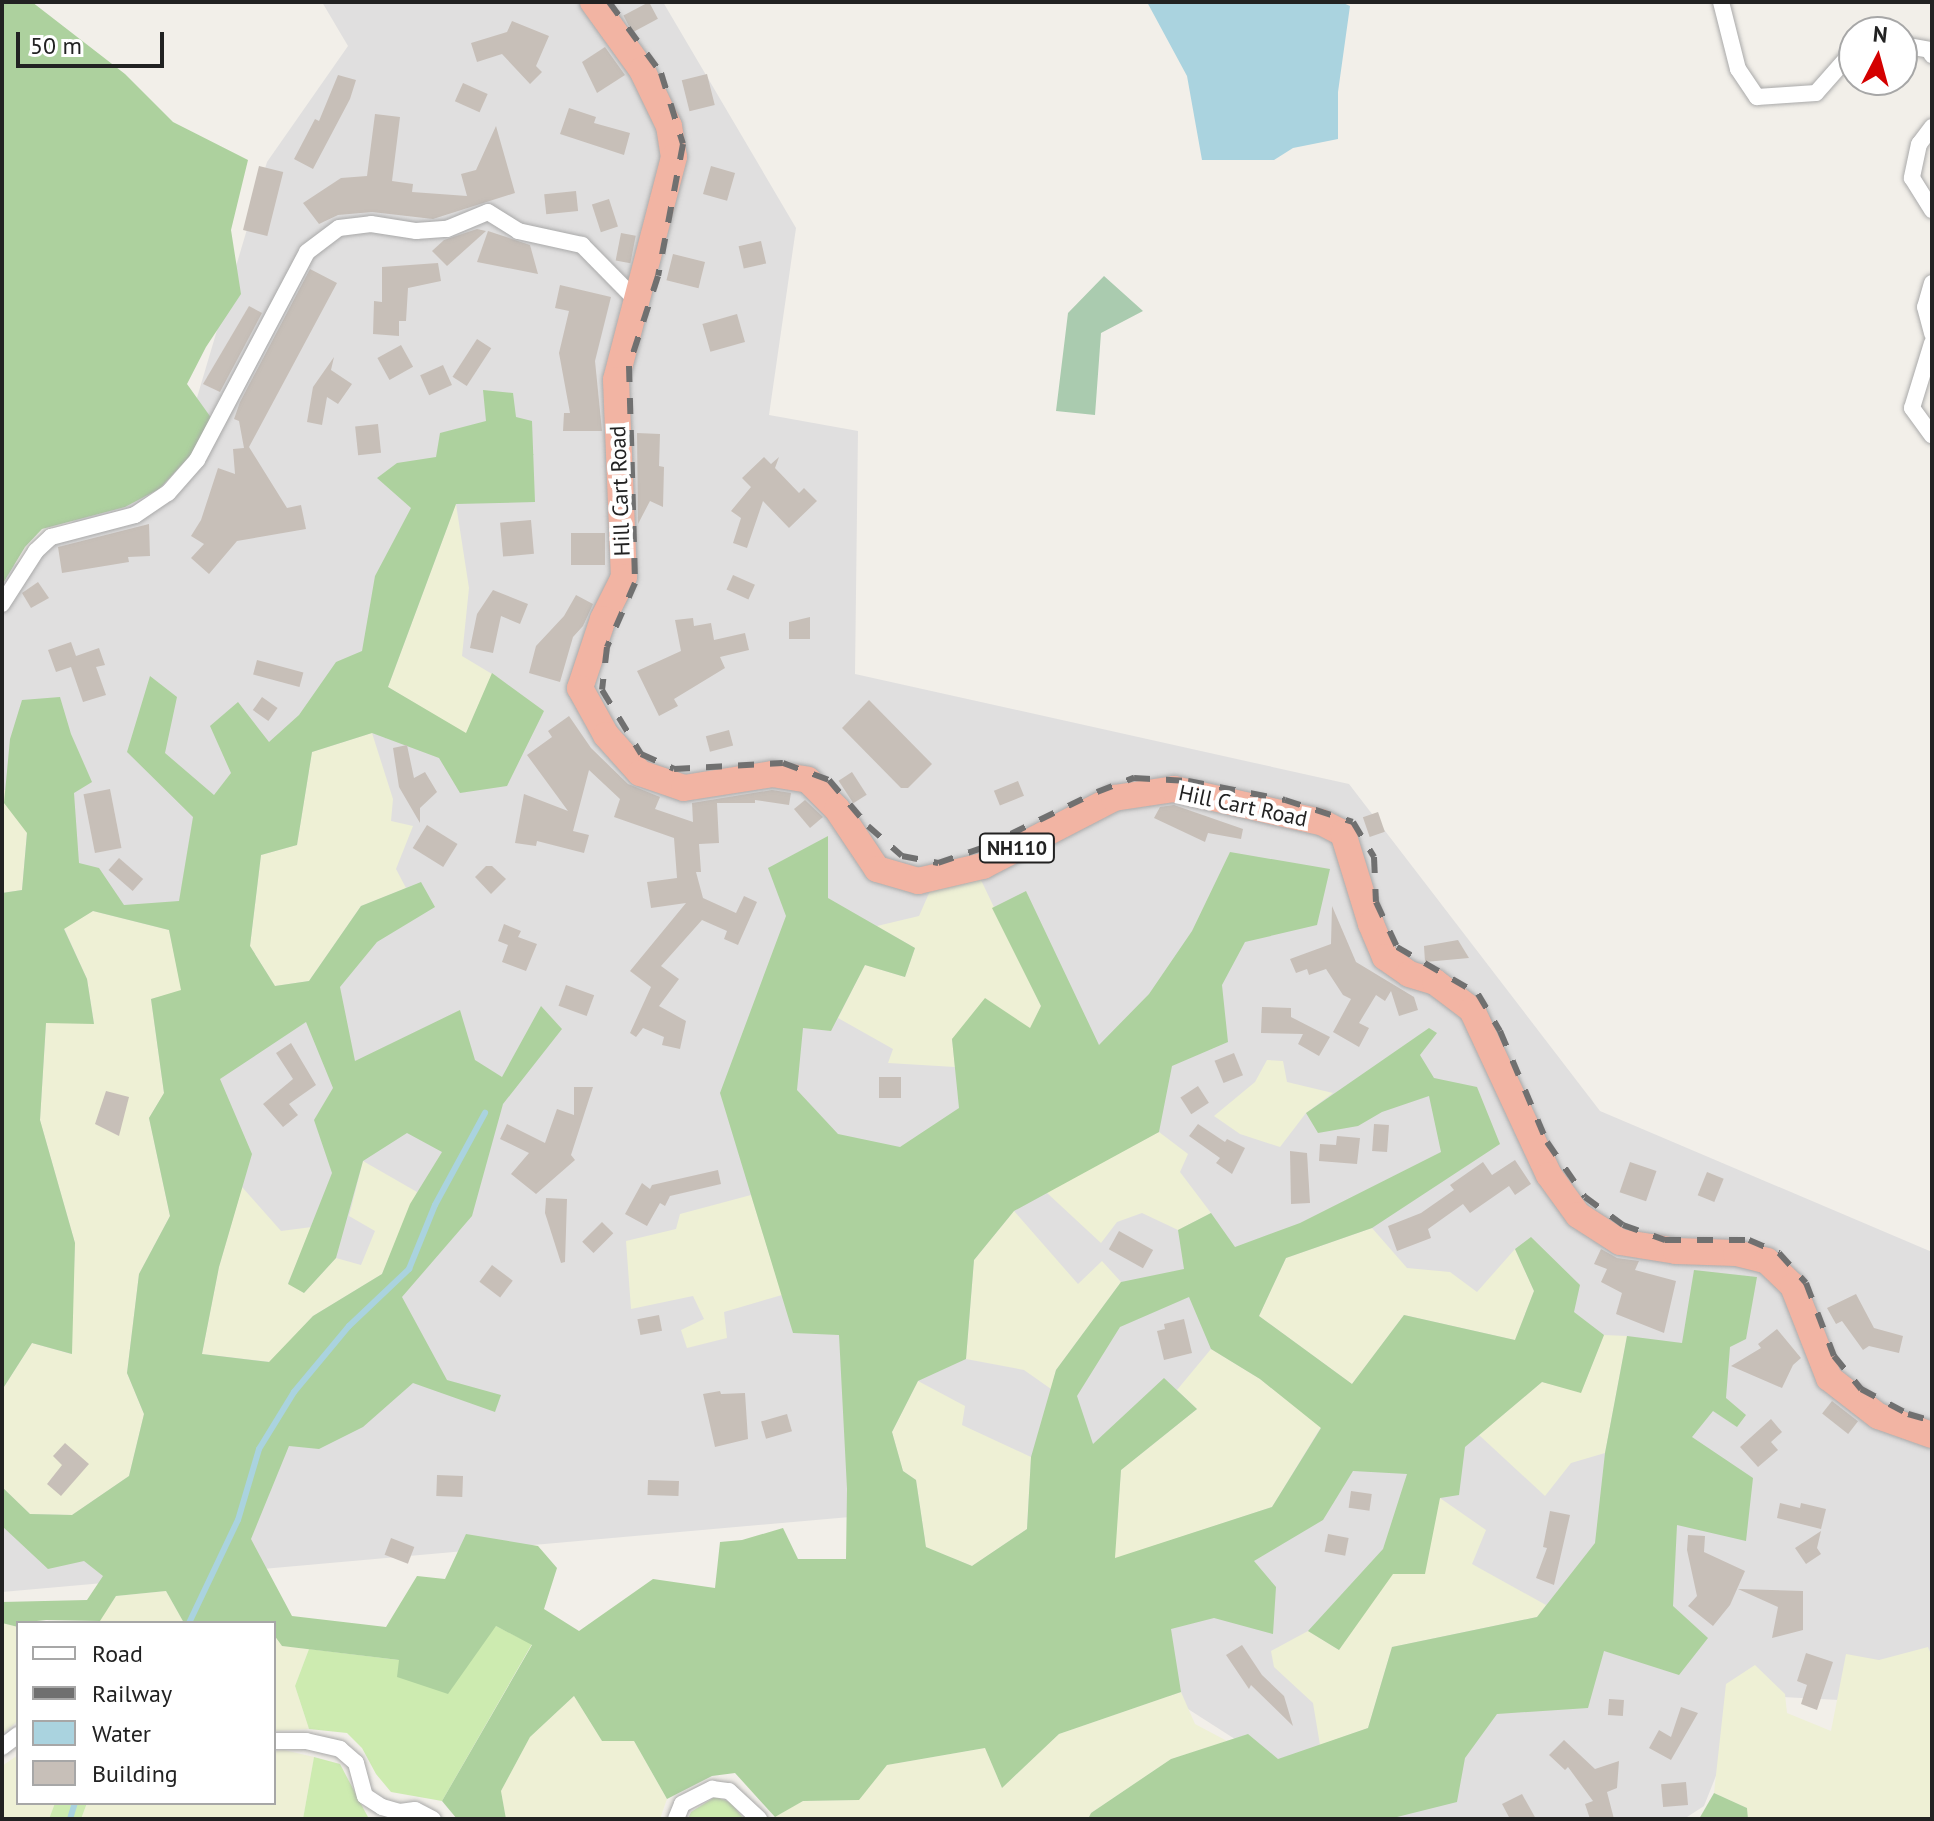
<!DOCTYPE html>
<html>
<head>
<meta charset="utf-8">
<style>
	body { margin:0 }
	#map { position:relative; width:1934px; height:1821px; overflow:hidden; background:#f2efe9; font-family:"PT Sans",sans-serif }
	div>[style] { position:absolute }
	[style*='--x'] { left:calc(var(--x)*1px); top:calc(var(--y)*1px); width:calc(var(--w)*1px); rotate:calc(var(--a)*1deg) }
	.residential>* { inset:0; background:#e0dfdf }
	.farmland>* { inset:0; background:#eef0d5 }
	.grass>* { inset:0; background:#cdebb0 }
	.forest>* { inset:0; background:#add19e }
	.cemetery>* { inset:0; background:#aacbaf }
	.water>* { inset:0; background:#aad3df }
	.stream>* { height:6px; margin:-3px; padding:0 3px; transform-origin:3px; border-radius:3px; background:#aad3df }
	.building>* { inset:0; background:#c7bfb8; transform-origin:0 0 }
	.roads { filter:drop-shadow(0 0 2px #a9a9a9) drop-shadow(0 0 2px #a9a9a9) }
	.minor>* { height:16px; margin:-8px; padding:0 8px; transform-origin:8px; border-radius:8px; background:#fff }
	.trunk>* { height:26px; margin:-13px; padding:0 13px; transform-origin:13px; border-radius:13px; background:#f2b4a3 }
	.rail>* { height:6px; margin-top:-3px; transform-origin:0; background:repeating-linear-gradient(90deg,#707070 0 16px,transparent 0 32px) }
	span { translate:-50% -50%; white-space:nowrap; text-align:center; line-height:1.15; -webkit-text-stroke:8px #fff; paint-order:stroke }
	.shield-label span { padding:2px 6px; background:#fff; border:2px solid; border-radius:6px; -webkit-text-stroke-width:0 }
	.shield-label { font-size:20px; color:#222; font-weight:700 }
	.street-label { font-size:22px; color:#222 }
	.frame { position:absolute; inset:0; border:4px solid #222; pointer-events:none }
	.legend { position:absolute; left:16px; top:1621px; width:260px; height:184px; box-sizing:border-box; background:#fff; border:2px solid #a7a7a7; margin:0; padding:10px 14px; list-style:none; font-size:24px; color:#222 }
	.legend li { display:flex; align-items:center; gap:16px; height:40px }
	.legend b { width:40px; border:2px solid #a7a7a7 }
	.north { position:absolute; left:1838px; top:16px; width:80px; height:80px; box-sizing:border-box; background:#fff; border:2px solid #a7a7a7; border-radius:50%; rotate:6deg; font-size:22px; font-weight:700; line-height:32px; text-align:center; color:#222 }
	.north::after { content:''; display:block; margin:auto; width:28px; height:36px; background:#d40000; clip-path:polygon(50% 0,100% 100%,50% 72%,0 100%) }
	.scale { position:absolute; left:16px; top:32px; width:148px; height:36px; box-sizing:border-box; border:4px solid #222; border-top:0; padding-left:10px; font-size:24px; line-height:28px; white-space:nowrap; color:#222; -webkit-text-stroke:6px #fff; paint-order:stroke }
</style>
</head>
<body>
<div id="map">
	<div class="residential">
		<i style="clip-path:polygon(322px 2px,663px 2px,796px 228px,769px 415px,858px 431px,855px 674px,1349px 784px,1600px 1111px,1932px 1252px,1932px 1705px,1748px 1695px,1704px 1806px,1684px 1819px,1220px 1819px,1252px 1750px,884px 1514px,2px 1592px,2px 574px,185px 438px,267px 162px,348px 46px)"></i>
	</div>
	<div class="farmland">
		<i style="clip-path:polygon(456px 504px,469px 588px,462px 656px,492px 674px,466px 734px,388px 687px)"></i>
		<i style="clip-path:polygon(372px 733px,393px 799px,391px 821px,413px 826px,396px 869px,406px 888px,361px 906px,309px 981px,275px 986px,250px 946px,261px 855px,297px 845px,312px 752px)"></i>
		<i style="clip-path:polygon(2px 790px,6px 790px,5px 803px,27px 832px,22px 890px,2px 893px)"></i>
		<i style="clip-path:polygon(981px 880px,1041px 1006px,1031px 1029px,952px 1039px,955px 1067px,888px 1063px,893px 1049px,838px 1018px,865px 965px,905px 977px,915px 948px,877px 926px,919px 916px,930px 891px)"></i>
		<i style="clip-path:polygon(93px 911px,169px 930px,182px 991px,151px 999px,164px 1093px,149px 1118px,170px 1216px,139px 1274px,127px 1373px,144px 1414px,129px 1476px,72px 1515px,30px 1514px,2px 1487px,2px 1390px,32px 1343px,71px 1354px,75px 1243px,40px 1120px,46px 1023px,94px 1023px,87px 979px,64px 928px)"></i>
		<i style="clip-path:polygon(1267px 1060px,1283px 1061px,1287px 1082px,1333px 1093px,1306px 1113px,1280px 1147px,1240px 1134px,1214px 1116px,1255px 1082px)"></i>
		<i style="clip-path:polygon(1159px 1132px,1188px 1154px,1180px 1172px,1211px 1213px,1178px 1230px,1142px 1213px,1117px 1222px,1101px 1243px,1046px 1192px)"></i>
		<i style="clip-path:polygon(363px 1161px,417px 1192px,382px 1274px,313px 1316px,270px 1362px,202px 1354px,219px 1267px,242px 1187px,281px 1231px,312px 1227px,288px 1283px,304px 1293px,336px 1258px,361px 1265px,375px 1231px,349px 1216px)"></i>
		<i style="clip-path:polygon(751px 1195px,782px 1295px,724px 1312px,727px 1338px,687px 1348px,681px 1330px,704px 1319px,693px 1296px,631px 1309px,626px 1241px,676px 1229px,680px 1214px)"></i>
		<i style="clip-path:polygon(1014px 1211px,1078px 1284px,1102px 1261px,1121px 1282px,1056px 1370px,1051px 1389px,1024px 1370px,966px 1359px,974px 1260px)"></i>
		<i style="clip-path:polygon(1372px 1228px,1407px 1268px,1450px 1272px,1477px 1292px,1515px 1249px,1534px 1291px,1515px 1340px,1404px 1315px,1352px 1384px,1259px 1316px,1286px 1258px)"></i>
		<i style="clip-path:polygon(1604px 1335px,1627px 1336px,1605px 1453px,1571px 1463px,1545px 1496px,1479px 1435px,1542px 1382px,1581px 1392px)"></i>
		<i style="clip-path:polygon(1211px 1349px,1260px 1379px,1321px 1427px,1272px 1507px,1114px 1559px,1121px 1470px,1197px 1409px,1177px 1390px)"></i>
		<i style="clip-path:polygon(918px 1381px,965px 1406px,962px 1425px,1031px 1457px,1027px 1529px,972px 1566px,926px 1547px,916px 1480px,903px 1471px,892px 1432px)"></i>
		<i style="clip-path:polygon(1440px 1498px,1486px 1530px,1472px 1564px,1546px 1605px,1537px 1617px,1392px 1647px,1368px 1728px,1320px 1745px,1313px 1703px,1274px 1667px,1271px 1651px,1308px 1631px,1339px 1650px)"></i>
		<i style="clip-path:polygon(166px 1591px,184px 1623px,38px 1623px,99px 1621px,116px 1596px)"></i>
		<i style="clip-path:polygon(2px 1623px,18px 1627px,18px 1721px,2px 1734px)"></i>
		<i style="clip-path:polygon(274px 1635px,282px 1646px,309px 1649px,295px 1686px,309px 1729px,274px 1731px)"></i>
		<i style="clip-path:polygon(1928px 1647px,1932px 1657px,1932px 1819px,1748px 1819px,1747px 1808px,1714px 1793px,1726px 1684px,1755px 1665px,1785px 1694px,1787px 1713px,1831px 1731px,1846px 1654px,1879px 1660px)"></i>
		<i style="clip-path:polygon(1181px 1692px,1195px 1724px,1227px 1741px,1171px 1759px,1091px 1813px,1088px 1819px,775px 1817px,802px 1801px,858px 1800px,887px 1765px,985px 1748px,1002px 1788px,1059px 1734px)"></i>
		<i style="clip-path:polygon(574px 1696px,602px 1741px,634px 1741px,667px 1799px,660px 1819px,506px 1819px,501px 1791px,530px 1737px)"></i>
		<i style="clip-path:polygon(284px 1750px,314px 1757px,303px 1819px,81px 1819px,87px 1803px,274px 1803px,274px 1751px)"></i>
		<i style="clip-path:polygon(18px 1755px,18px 1803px,55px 1803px,49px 1819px,2px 1819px,2px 1766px)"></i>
	</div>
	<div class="grass">
		<i style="clip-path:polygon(496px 1626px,532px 1644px,442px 1801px,391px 1792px,376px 1774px,362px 1748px,347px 1733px,309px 1729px,295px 1686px,309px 1649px,399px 1660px)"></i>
		<i style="clip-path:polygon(314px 1757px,340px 1764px,369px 1819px,303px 1819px)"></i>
		<i style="clip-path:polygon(715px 1797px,730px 1802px,744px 1819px,688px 1819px,691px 1812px)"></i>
		<i style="clip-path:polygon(55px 1803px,87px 1803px,81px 1819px,49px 1819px)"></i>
	</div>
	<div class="forest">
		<i style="clip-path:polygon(2px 2px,32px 2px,125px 74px,173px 122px,248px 160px,231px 230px,241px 294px,206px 347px,187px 384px,212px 419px,190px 456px,159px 489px,125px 507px,42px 529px,25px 547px,2px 585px)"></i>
		<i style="clip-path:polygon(evenodd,483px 390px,513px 393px,516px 417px,532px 421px,535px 502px,456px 504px,388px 687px,466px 733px,492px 673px,544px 711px,507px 786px,460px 793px,439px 758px,372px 733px,312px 752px,297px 845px,261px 855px,250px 946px,275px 986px,309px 981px,361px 906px,421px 882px,435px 907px,377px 942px,340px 987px,355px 1061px,460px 1010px,475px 1060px,502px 1077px,541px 1006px,562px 1029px,503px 1104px,472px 1216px,402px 1297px,447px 1380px,501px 1395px,495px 1412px,413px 1383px,363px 1427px,319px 1449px,289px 1446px,251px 1539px,292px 1616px,386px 1627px,417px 1576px,445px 1579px,466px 1534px,538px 1546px,557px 1568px,544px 1609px,579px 1631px,653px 1579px,715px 1588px,720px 1542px,742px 1540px,783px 1528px,798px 1559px,846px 1559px,847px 1489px,839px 1335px,793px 1333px,720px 1093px,786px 916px,768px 868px,828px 836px,828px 898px,915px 948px,905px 977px,865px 965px,831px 1031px,803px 1028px,797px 1090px,838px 1134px,900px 1147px,959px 1108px,952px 1039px,985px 998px,1030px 1028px,1041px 1006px,992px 908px,1026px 891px,1099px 1045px,1149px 994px,1192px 931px,1230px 852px,1330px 869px,1317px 925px,1245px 942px,1222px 985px,1228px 1042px,1172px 1066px,1159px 1132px,1014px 1211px,974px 1260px,966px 1359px,918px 1381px,892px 1432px,903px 1471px,916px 1480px,926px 1547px,972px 1566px,1027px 1529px,1031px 1457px,1056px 1370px,1121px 1282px,1184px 1269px,1178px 1230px,1211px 1213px,1235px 1247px,1300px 1223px,1441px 1152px,1429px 1096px,1382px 1112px,1358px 1126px,1318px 1133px,1306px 1113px,1429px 1028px,1437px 1033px,1420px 1055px,1434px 1078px,1477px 1087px,1500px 1144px,1372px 1228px,1286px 1258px,1259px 1316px,1352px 1384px,1404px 1315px,1515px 1340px,1534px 1291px,1515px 1249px,1531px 1237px,1580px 1285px,1574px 1312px,1604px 1335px,1581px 1393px,1542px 1382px,1465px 1447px,1459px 1495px,1440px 1498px,1425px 1574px,1393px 1574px,1339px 1650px,1308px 1631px,1383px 1549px,1407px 1474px,1353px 1471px,1323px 1520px,1254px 1561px,1276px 1587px,1273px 1634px,1214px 1618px,1171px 1629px,1181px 1692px,1059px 1734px,1002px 1788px,985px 1748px,887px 1765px,859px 1800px,803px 1801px,775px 1817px,735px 1773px,712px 1776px,667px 1799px,634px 1741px,602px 1741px,574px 1696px,530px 1737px,501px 1791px,506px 1819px,457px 1819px,442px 1801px,532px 1645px,496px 1626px,448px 1694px,397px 1677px,399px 1660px,282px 1646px,274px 1635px,274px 1623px,184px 1623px,166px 1591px,116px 1596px,100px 1621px,46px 1620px,18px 1623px,18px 1627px,2px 1623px,2px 1602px,87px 1600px,103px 1576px,84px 1561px,48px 1569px,2px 1526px,2px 1487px,30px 1514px,72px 1515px,129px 1476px,144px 1414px,127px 1373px,139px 1274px,170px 1216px,149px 1118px,164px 1093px,151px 999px,181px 990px,169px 930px,93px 911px,64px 929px,87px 979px,94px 1024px,46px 1023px,40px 1120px,75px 1243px,72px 1354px,32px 1343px,2px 1390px,2px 893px,22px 890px,27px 833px,4px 803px,10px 739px,22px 700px,60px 697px,71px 734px,92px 782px,74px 793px,79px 863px,99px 868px,124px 905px,179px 901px,193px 817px,127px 752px,150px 676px,177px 697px,165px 753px,214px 795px,231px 773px,210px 726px,238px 702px,269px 742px,299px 715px,336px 662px,362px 651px,375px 576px,411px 508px,377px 478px,397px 463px,436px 457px,440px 433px,486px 421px,483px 390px,306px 1022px,333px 1088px,314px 1120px,332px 1173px,288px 1284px,304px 1293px,336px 1258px,363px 1161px,407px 1133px,442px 1152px,410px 1204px,382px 1274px,313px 1316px,269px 1362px,202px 1354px,219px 1267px,252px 1154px,220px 1079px,306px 1022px,483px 390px,1189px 1297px,1211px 1349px,1260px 1379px,1321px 1428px,1272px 1507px,1115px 1558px,1121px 1470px,1197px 1409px,1164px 1378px,1093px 1444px,1077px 1396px,1120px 1327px,1189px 1297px)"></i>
		<i style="clip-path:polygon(1694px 1270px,1757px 1277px,1746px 1339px,1730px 1347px,1726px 1398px,1746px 1415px,1737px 1427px,1713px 1411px,1692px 1437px,1753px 1478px,1746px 1541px,1677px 1525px,1673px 1606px,1708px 1638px,1679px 1675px,1604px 1651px,1588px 1708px,1497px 1714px,1465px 1758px,1457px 1802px,1389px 1819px,1088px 1819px,1091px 1813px,1171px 1759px,1248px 1734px,1278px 1759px,1368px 1728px,1392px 1647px,1537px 1617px,1595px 1543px,1605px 1453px,1627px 1336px,1682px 1343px)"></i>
		<i style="clip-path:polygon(1714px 1793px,1747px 1808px,1748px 1819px,1699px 1819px)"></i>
	</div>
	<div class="cemetery">
		<i style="clip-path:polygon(1104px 276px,1143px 311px,1101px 333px,1095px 415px,1056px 411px,1068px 313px)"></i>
	</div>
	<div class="water">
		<i style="clip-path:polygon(1147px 2px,1341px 2px,1350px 6px,1338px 92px,1338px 139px,1293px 148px,1274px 160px,1202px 160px,1187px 76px)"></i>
	</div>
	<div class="stream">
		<i style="--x:189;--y:1623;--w:114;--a:-64.6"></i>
		<i style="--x:238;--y:1520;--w:74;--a:-73.5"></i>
		<i style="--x:259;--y:1449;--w:67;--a:-58.4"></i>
		<i style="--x:294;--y:1392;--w:86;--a:-50.2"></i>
		<i style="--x:349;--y:1326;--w:83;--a:-43.5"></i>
		<i style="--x:409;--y:1269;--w:69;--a:-67.9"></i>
		<i style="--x:435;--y:1205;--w:105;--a:-61.5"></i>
		<i style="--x:70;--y:1819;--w:17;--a:-73"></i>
	</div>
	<div class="building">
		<i style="left:649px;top:2px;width:19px;height:29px;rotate:62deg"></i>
		<i style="clip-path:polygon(512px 21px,549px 36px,536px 66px,542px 72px,530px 84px,502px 54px,477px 62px,471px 43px,507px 32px)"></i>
		<i style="clip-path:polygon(605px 47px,625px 75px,597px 93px,582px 62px)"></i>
		<i style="left:707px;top:74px;width:32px;height:26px;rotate:76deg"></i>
		<i style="clip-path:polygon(338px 75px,356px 80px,350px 99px,313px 169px,294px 159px,315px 119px,319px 121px)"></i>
		<i style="left:463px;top:83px;width:27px;height:20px;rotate:24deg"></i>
		<i style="clip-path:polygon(569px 108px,596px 117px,594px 123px,630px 133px,624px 155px,560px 134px)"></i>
		<i style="clip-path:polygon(375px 114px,400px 117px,392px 181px,413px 184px,412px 192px,467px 196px,461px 174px,476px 170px,496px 126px,515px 193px,433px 219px,372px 212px,338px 215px,319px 224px,303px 203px,341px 178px,367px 176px)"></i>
		<i style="left:259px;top:166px;width:25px;height:66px;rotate:14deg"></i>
		<i style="left:711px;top:166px;width:25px;height:29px;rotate:16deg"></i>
		<i style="left:576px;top:191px;width:20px;height:32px;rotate:84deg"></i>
		<i style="left:609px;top:199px;width:29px;height:18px;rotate:72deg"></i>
		<i style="clip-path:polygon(477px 229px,486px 231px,447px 266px,432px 251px,444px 240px)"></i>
		<i style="clip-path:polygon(488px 231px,530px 245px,538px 274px,477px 262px)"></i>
		<i style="left:621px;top:233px;width:15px;height:28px;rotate:11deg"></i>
		<i style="left:761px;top:241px;width:23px;height:23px;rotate:77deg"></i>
		<i style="left:673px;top:254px;width:33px;height:27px;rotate:14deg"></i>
		<i style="clip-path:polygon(438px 263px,441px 281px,408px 288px,406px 321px,399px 321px,399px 336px,373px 334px,374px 301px,382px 302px,382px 267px)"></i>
		<i style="clip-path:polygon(310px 269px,337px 283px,249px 447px,287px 508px,301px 505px,306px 529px,237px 541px,209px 574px,191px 558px,204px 544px,191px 536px,201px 520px,218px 468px,235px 474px,233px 449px,244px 448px,239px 421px,234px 419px,240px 402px)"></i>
		<i style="clip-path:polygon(560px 285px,611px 297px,595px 361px,602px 431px,563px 431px,564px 413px,570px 413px,559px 353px,569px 311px,555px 308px)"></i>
		<i style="clip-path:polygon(249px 306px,262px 313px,220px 392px,203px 384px)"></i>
		<i style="left:737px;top:314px;width:29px;height:36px;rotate:74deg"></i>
		<i style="left:477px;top:339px;width:17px;height:45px;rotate:33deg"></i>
		<i style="left:401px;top:345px;width:25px;height:27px;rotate:61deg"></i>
		<i style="clip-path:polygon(334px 357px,331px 370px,352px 384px,338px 404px,327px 397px,322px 425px,307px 422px,313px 387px)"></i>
		<i style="left:443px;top:365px;width:22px;height:25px;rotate:66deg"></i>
		<i style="left:378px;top:424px;width:29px;height:23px;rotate:84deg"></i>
		<i style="clip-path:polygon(637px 433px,660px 434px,659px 466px,664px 467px,663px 507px,650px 501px,638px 524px)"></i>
		<i style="clip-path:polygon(764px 457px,771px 464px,779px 457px,775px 468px,799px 493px,804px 488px,817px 501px,789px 528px,763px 501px,747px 548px,733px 543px,741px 518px,731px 511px,751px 487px,742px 478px)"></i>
		<i style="left:531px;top:520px;width:34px;height:31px;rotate:85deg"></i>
		<i style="clip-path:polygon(149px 524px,150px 556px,128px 557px,129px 562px,62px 573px,58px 547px)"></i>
		<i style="left:571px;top:533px;width:34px;height:32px"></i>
		<i style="left:733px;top:575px;width:24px;height:16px;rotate:24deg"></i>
		<i style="clip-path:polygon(38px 582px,49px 598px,31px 608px,22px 593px)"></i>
		<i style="clip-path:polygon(493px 590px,528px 604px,520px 624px,501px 616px,493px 653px,470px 648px,477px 614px)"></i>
		<i style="clip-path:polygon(576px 595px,593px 604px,583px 626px,573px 637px,560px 682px,529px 673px,536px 646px,564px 616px)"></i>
		<i style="clip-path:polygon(810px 617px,810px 639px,789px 639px,789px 622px)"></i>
		<i style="clip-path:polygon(693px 618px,694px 626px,711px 623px,714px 640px,745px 633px,749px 650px,720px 657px,725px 668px,674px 699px,678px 706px,659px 716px,637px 671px,681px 651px,675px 620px)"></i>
		<i style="clip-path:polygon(71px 642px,76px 656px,99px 648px,105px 665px,96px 667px,106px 695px,83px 702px,71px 667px,56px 672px,48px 650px)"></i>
		<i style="left:257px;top:660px;width:48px;height:15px;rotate:15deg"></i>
		<i style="left:262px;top:697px;width:19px;height:16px;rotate:35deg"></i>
		<i style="clip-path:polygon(869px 700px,932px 764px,908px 788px,901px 788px,842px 728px)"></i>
		<i style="clip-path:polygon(569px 716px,591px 748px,628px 784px,660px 797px,655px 809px,693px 822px,692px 803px,772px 790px,791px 793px,789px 805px,755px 800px,755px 803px,717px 803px,719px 843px,699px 844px,701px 872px,696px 872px,703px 898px,736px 913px,744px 896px,757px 902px,738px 945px,724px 939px,727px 931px,702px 920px,661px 966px,679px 979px,659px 1006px,686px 1021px,680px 1049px,662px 1045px,664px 1037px,643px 1028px,636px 1037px,630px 1033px,651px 987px,630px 971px,686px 903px,651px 908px,647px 882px,677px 878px,674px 838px,614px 817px,620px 799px,589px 770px,573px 831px,589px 835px,584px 853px,537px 841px,536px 846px,515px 843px,524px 794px,568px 811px,527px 755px,552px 737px,548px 731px)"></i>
		<i style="left:729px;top:730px;width:16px;height:24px;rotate:75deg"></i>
		<i style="clip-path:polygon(407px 745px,414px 778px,425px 772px,437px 792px,420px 808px,420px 823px,399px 787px,393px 748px)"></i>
		<i style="left:852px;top:772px;width:27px;height:16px;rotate:57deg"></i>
		<i style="left:1018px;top:781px;width:16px;height:26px;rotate:68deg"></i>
		<i style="left:110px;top:789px;width:60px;height:27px;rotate:79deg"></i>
		<i style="clip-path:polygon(805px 800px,823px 817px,810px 828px,794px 809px)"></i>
		<i style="clip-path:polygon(1174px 805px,1243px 829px,1241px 839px,1208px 833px,1205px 842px,1154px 818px,1160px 807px)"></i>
		<i style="left:1378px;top:812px;width:21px;height:16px;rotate:71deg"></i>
		<i style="left:427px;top:825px;width:36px;height:27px;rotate:32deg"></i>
		<i style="left:119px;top:858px;width:32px;height:16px;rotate:41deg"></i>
		<i style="clip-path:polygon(486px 866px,492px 866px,506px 879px,491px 894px,475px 877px)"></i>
		<i style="clip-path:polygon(1332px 906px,1356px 962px,1414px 997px,1418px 1010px,1399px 1016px,1391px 991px,1385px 1001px,1376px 995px,1359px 1023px,1369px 1028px,1359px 1047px,1333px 1032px,1351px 999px,1343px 995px,1326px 969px,1309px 975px,1307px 969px,1296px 973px,1290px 959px,1331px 944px)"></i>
		<i style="clip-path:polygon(504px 924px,521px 931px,518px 937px,537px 944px,526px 971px,502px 962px,508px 945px,498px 941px)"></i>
		<i style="clip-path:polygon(1458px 940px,1469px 958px,1425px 962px,1424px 946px)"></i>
		<i style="left:566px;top:985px;width:30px;height:22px;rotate:20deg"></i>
		<i style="clip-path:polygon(1262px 1007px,1291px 1008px,1291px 1017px,1330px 1037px,1319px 1056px,1298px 1044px,1303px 1034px,1261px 1033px)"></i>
		<i style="clip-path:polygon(291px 1043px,316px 1085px,289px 1104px,298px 1115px,283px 1127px,263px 1104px,293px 1079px,276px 1053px)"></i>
		<i style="left:1234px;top:1053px;width:24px;height:21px;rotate:68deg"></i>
		<i style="left:901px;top:1077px;width:21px;height:22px;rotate:90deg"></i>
		<i style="left:1198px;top:1086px;width:20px;height:21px;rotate:57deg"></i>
		<i style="clip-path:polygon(574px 1087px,593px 1087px,571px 1155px,575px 1160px,536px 1194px,511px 1174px,529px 1153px,500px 1139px,507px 1124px,545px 1143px,557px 1109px,574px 1115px)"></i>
		<i style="clip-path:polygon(106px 1091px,129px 1097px,119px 1136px,95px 1124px)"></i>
		<i style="clip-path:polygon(1198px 1124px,1225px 1142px,1227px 1139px,1245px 1148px,1232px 1174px,1216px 1163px,1220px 1158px,1189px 1136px)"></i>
		<i style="left:1374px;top:1124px;width:15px;height:27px;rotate:4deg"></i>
		<i style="clip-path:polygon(1337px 1136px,1360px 1138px,1357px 1164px,1319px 1161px,1320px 1144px,1336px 1145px)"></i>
		<i style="clip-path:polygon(1290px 1151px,1307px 1153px,1310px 1203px,1291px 1204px)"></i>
		<i style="clip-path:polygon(1515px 1160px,1531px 1184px,1515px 1195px,1509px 1186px,1470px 1213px,1463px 1204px,1428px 1229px,1431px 1238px,1397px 1251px,1388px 1226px,1421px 1213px,1454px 1190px,1450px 1185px,1483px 1162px,1492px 1175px)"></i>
		<i style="left:1630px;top:1162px;width:28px;height:32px;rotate:19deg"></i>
		<i style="clip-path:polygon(718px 1170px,721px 1184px,670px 1196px,665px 1206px,660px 1203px,647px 1226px,625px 1214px,642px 1183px,650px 1189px,652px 1185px)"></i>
		<i style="left:1707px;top:1172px;width:18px;height:25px;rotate:22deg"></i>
		<i style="clip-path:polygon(546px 1198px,567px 1199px,565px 1262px,561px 1263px,545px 1213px)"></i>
		<i style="left:602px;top:1222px;width:16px;height:28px;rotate:45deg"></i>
		<i style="left:1119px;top:1231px;width:39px;height:21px;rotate:29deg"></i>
		<i style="clip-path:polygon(1601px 1249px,1617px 1258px,1639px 1261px,1635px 1270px,1676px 1281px,1664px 1333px,1616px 1314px,1622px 1293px,1601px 1282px,1607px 1269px,1594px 1264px)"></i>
		<i style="left:492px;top:1265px;width:26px;height:21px;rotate:37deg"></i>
		<i style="clip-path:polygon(1856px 1294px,1874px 1328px,1903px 1336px,1899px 1353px,1869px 1346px,1863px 1350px,1842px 1321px,1836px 1324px,1827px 1308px)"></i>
		<i style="left:659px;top:1315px;width:16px;height:22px;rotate:79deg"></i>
		<i style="clip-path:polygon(1184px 1319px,1192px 1353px,1164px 1360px,1157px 1331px,1165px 1329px,1164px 1324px)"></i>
		<i style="clip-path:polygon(1777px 1329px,1801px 1358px,1793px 1365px,1782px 1388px,1731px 1366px,1761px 1348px,1758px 1344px)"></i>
		<i style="clip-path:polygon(720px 1391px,721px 1394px,745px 1393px,748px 1439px,715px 1447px,703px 1394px)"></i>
		<i style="left:1832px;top:1401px;width:33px;height:16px;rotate:38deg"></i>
		<i style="left:787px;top:1414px;width:18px;height:27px;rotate:74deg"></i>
		<i style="clip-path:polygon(1771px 1419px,1782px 1432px,1771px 1442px,1778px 1450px,1758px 1467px,1740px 1447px)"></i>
		<i style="clip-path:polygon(65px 1443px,89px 1464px,61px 1496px,47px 1484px,62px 1465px,53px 1456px)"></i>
		<i style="left:437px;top:1475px;width:26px;height:21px;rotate:2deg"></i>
		<i style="left:648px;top:1480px;width:31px;height:15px;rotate:2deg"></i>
		<i style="left:1351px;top:1491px;width:21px;height:17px;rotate:8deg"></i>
		<i style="clip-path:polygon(1780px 1503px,1800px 1508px,1801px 1503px,1826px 1509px,1821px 1529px,1777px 1518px)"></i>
		<i style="clip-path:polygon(1550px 1511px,1570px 1515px,1554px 1585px,1536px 1578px,1547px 1548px,1543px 1547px)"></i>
		<i style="clip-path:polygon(1821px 1531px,1817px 1548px,1821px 1554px,1806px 1564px,1795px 1548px)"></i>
		<i style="left:1328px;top:1534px;width:21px;height:18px;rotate:11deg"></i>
		<i style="clip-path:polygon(1688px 1535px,1705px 1536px,1704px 1552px,1745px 1571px,1730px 1605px,1713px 1626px,1688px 1606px,1697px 1596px,1687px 1550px)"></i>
		<i style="left:391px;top:1538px;width:25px;height:18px;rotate:21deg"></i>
		<i style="clip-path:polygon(1738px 1589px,1803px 1591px,1803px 1630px,1772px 1638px,1778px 1607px)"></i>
		<i style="clip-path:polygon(1242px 1645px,1262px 1675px,1284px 1696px,1293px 1726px,1251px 1685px,1249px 1689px,1226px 1655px)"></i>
		<i style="clip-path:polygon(1806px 1653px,1833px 1662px,1817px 1710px,1801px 1704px,1807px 1685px,1797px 1681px)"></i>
		<i style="left:1609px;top:1699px;width:15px;height:16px;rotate:4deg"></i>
		<i style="clip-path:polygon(1681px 1707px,1698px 1713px,1671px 1760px,1649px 1748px,1659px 1730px,1671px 1737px)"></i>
		<i style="clip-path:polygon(1564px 1740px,1595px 1769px,1619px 1761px,1617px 1788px,1607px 1792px,1614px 1819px,1590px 1819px,1585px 1804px,1593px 1801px,1568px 1767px,1565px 1770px,1549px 1755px)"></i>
		<i style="left:1686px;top:1782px;width:23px;height:25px;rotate:85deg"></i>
		<i style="clip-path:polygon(1522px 1794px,1536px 1819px,1510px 1819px,1502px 1804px)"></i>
	</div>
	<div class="roads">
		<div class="minor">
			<i style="--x:1721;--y:2;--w:69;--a:75.8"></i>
			<i style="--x:1738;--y:69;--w:34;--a:56"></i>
			<i style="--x:1757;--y:97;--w:59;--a:-3.9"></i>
			<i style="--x:1816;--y:93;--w:45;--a:-48.6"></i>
			<i style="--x:1846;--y:59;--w:9;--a:-27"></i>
			<i style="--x:1902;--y:45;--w:27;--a:10"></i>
			<i style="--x:1929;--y:50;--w:6;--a:59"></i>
			<i style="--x:1932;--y:127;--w:21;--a:127"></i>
			<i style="--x:1919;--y:144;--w:35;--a:102"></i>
			<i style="--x:1912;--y:178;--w:38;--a:58"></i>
			<i style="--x:1932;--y:283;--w:25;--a:106"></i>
			<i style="--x:1925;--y:307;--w:28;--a:75"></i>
			<i style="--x:1932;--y:343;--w:68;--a:107.1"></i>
			<i style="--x:1912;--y:408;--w:34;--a:54"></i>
			<i style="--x:2;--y:604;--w:63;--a:-57.3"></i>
			<i style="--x:36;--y:551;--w:21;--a:-43"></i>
			<i style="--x:51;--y:537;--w:87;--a:-14.7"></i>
			<i style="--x:135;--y:515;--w:40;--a:-34"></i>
			<i style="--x:168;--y:493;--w:44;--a:-48.7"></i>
			<i style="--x:197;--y:460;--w:235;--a:-62.1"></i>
			<i style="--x:307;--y:252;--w:40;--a:-37"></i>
			<i style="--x:339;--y:228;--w:32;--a:-7"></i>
			<i style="--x:371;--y:224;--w:46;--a:8.8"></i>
			<i style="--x:416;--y:231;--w:31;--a:-4"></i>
			<i style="--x:447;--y:229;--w:44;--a:-22.5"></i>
			<i style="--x:488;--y:212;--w:36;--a:32"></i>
			<i style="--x:518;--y:231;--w:66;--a:12.3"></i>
			<i style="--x:582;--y:245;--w:78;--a:45.5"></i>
			<i style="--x:274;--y:1741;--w:32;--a:0"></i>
			<i style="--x:306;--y:1741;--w:35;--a:13"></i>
			<i style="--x:340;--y:1749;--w:21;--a:41"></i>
			<i style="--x:356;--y:1763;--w:34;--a:75"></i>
			<i style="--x:365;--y:1796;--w:20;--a:33"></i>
			<i style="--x:382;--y:1807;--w:19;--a:16"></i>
			<i style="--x:400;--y:1812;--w:15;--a:-8"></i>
			<i style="--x:415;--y:1810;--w:20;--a:27"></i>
			<i style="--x:2;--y:1747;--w:20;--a:-37"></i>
			<i style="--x:676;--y:1819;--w:16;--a:-68"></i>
			<i style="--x:682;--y:1804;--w:34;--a:-27"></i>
			<i style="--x:712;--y:1789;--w:17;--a:7"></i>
			<i style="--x:729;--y:1791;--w:41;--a:43"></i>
		</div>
		<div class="trunk">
			<i style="--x:593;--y:2;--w:84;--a:54.2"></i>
			<i style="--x:642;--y:70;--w:62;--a:64.3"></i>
			<i style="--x:669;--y:126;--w:31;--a:81"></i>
			<i style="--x:674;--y:157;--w:230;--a:104.6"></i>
			<i style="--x:616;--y:380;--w:197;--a:87.7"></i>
			<i style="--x:624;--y:577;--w:47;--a:116.6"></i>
			<i style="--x:603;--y:619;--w:73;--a:108.4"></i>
			<i style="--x:580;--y:688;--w:54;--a:61"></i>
			<i style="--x:606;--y:735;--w:51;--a:48.2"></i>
			<i style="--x:640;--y:773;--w:46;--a:18.8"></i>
			<i style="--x:684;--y:788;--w:89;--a:-9"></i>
			<i style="--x:772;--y:774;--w:36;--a:9"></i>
			<i style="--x:808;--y:780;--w:41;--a:45"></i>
			<i style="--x:837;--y:809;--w:72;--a:56.3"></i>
			<i style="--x:877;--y:869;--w:43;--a:16.3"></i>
			<i style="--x:918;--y:881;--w:67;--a:-13"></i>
			<i style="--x:983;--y:866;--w:148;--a:-27.4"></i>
			<i style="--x:1114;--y:798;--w:61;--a:-8.5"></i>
			<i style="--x:1174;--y:789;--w:151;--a:12.7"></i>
			<i style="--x:1321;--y:822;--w:25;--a:27"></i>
			<i style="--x:1343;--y:833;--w:95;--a:72.9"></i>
			<i style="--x:1371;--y:924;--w:36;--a:67"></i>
			<i style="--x:1385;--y:957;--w:29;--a:35"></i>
			<i style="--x:1409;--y:974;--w:27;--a:17"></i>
			<i style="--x:1435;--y:982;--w:46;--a:37.1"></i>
			<i style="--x:1472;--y:1010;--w:182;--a:65"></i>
			<i style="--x:1549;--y:1175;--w:49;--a:54.1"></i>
			<i style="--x:1578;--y:1215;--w:50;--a:32.7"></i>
			<i style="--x:1620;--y:1242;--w:57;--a:9.1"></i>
			<i style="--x:1676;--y:1251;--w:60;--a:1.9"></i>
			<i style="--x:1736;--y:1253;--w:32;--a:14"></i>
			<i style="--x:1767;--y:1261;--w:36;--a:44"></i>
			<i style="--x:1793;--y:1286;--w:99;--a:68.6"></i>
			<i style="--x:1829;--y:1378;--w:62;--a:37.8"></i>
			<i style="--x:1878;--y:1416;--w:57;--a:19.4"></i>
		</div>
	</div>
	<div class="rail">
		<i style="--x:609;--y:2;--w:88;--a:53.8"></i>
		<i style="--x:661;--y:73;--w:74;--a:72.8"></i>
		<i style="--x:683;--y:144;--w:134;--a:100.7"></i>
		<i style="--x:658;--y:276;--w:95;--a:107.9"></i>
		<i style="--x:629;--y:366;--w:217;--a:88.4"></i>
		<i style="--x:635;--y:583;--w:70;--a:113.6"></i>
		<i style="--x:607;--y:647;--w:43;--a:96.6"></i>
		<i style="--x:602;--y:690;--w:75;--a:58.6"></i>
		<i style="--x:641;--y:754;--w:36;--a:24"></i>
		<i style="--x:674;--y:769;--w:109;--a:-3.2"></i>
		<i style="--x:783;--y:763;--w:49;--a:20.3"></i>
		<i style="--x:829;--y:780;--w:60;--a:49.7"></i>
		<i style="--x:868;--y:826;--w:45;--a:41.4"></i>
		<i style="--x:902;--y:856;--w:37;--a:11"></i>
		<i style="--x:938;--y:863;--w:46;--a:-18.8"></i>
		<i style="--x:982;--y:848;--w:128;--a:-26"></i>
		<i style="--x:1097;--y:792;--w:40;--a:-21"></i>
		<i style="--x:1134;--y:778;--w:54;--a:3.2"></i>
		<i style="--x:1188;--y:781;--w:99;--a:11.1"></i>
		<i style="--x:1285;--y:800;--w:71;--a:17.9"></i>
		<i style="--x:1353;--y:822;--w:41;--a:59"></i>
		<i style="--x:1374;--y:857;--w:45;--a:87.5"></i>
		<i style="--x:1376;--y:902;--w:50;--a:65"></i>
		<i style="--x:1397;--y:947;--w:94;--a:30.1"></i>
		<i style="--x:1478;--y:994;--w:43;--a:59.3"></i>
		<i style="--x:1500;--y:1031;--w:121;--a:67.1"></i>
		<i style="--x:1547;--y:1142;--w:67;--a:55.4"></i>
		<i style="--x:1585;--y:1197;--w:47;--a:36.4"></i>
		<i style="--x:1623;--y:1225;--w:45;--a:19.7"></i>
		<i style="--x:1665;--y:1240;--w:84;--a:0"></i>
		<i style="--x:1749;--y:1240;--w:33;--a:23"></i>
		<i style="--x:1779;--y:1253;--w:40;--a:48"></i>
		<i style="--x:1806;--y:1283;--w:78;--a:69"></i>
		<i style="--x:1834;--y:1356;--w:43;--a:50.7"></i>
		<i style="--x:1861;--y:1389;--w:53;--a:28"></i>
		<i style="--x:1908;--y:1414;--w:25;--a:16"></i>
	</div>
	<div class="shield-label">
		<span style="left:1017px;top:848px">NH110</span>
	</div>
	<div class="street-label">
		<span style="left:620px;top:491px;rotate:-92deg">Hill Cart Road</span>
		<span style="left:1243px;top:806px;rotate:12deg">Hill Cart Road</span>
	</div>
	<div class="frame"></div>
	<ul class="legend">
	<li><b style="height:10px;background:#fff"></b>Road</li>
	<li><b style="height:10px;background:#707070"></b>Railway</li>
	<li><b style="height:22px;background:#aad3df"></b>Water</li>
	<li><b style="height:22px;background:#c7bfb8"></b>Building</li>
	</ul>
	<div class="north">N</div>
	<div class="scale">50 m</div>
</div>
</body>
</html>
